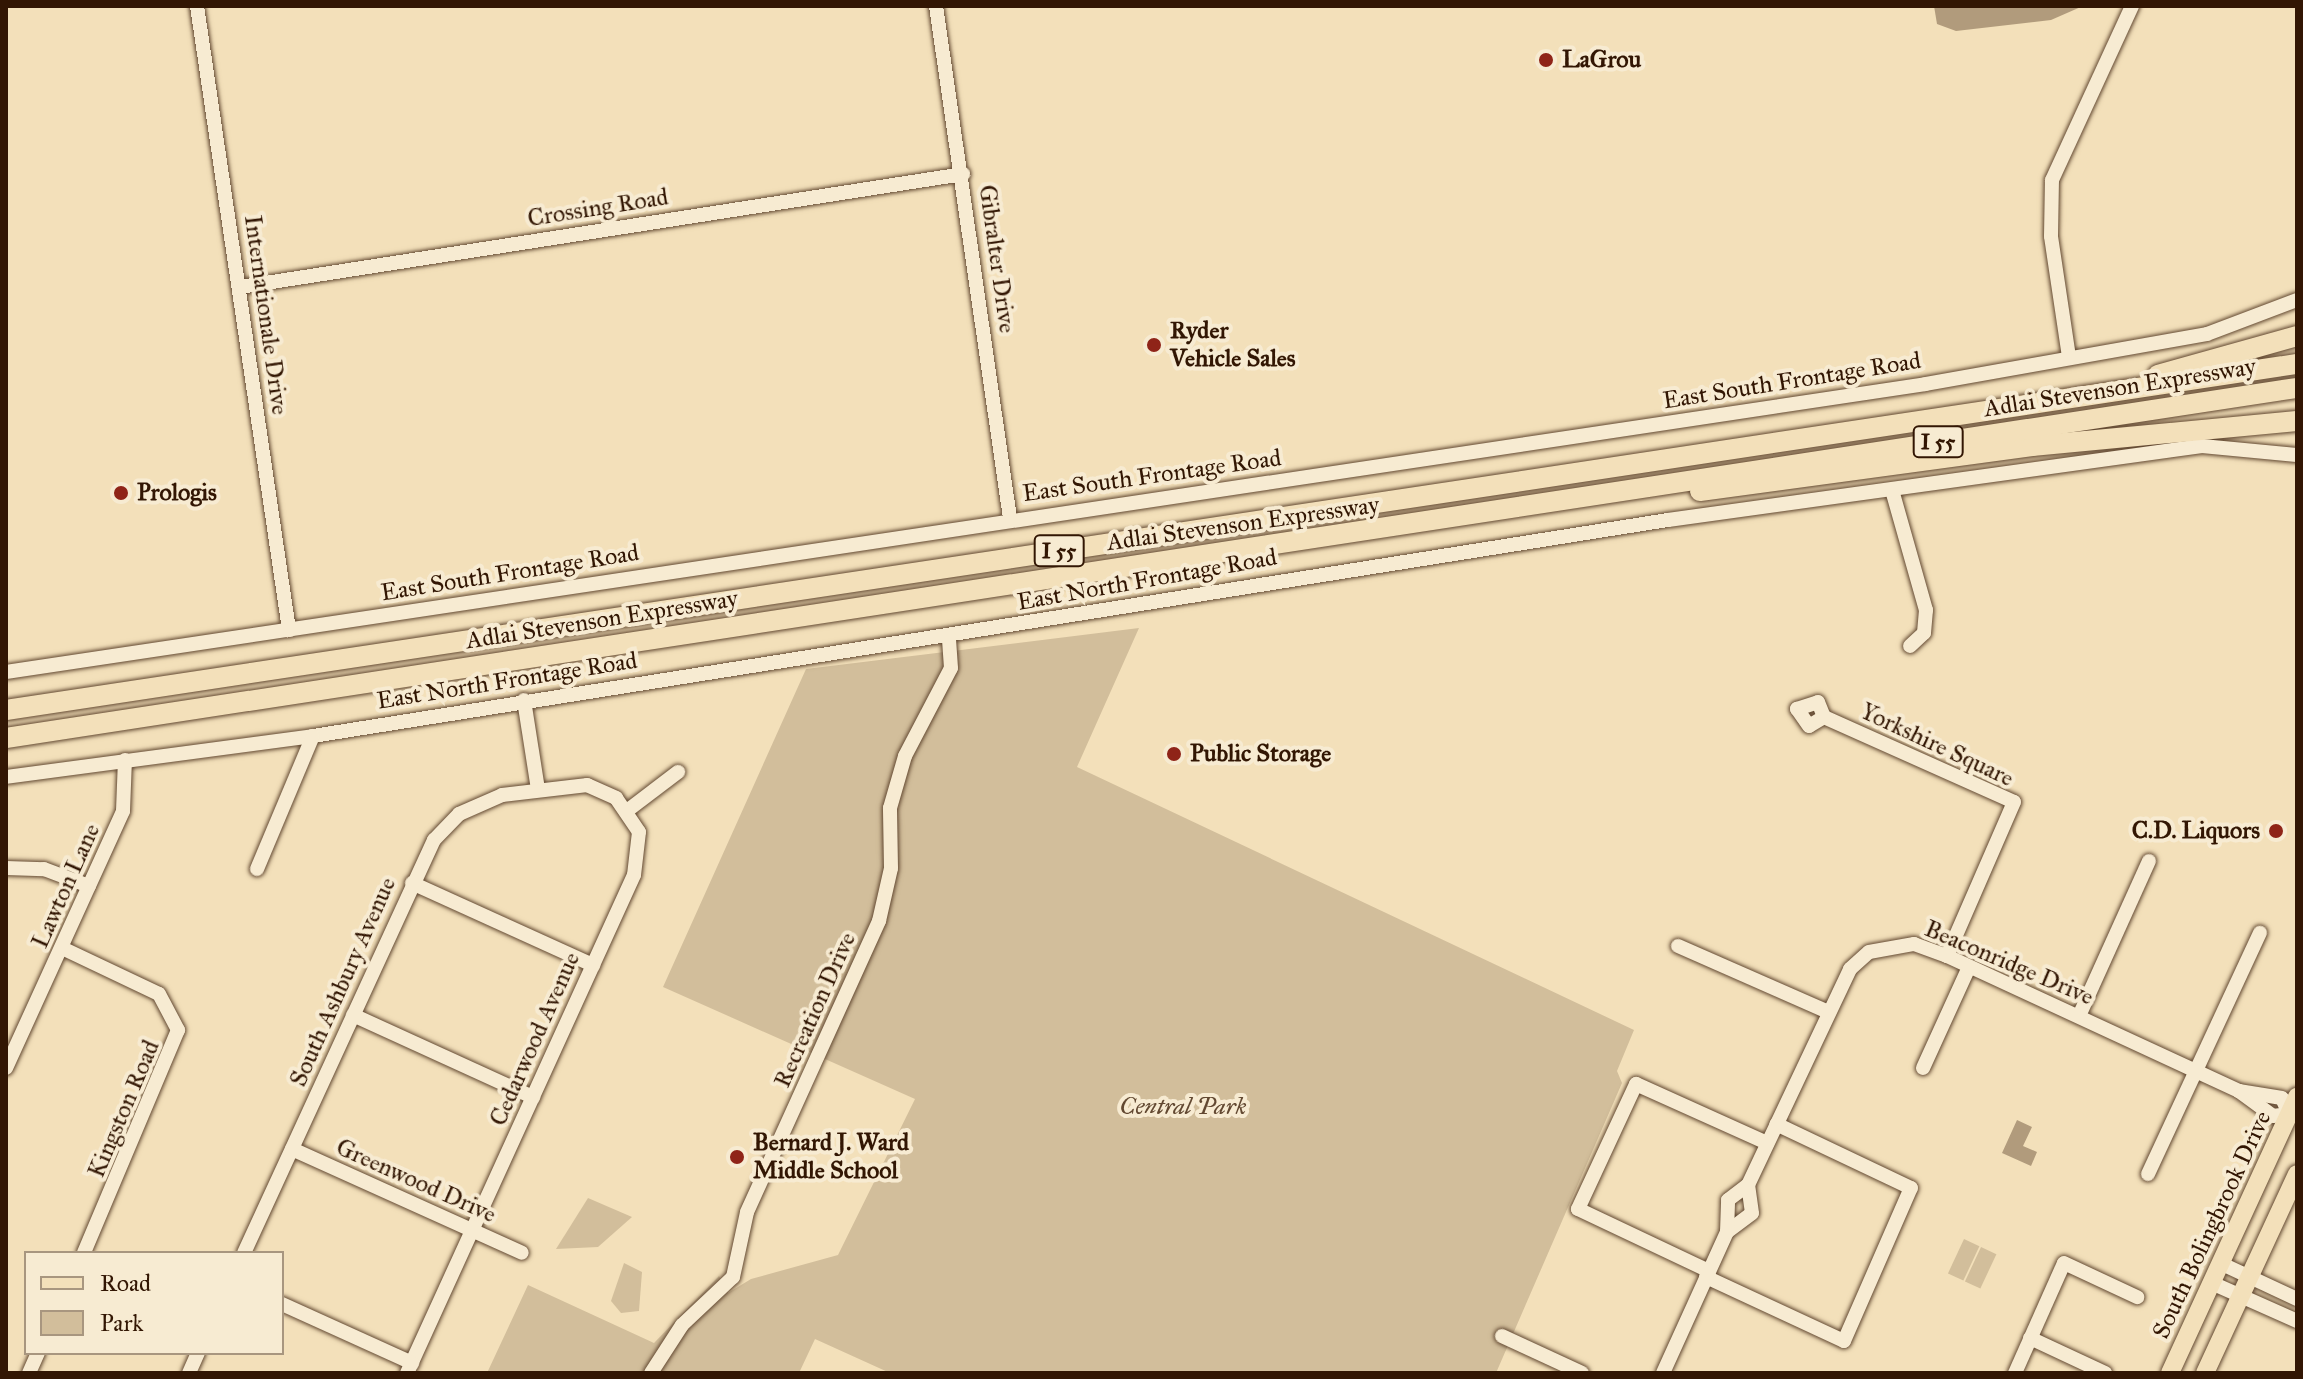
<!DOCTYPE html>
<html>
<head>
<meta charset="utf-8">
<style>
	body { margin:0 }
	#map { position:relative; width:2303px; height:1379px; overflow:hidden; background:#f3e0ba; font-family:"IM FELL Great Primer",serif }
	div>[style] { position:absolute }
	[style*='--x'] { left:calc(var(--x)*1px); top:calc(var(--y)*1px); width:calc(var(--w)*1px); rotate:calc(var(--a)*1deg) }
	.green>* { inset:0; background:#d2be9b; transform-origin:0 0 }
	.water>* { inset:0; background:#b19b7c }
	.roads { filter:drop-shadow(0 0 2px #624831) drop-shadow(0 0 2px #624831) }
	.minor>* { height:14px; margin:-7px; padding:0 7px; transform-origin:7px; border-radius:7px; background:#f7ebd2 }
	.major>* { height:18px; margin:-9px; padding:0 9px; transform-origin:9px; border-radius:9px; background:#f3e0ba }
	.highway>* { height:20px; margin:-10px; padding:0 10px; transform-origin:10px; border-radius:10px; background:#f3e0ba }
	.dots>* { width:22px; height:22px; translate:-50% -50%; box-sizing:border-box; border:4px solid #f7ebd2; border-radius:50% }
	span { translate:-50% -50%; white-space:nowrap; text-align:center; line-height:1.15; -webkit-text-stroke:8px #f7ebd2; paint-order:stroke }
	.shield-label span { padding:2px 6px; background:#f7ebd2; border:2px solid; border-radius:6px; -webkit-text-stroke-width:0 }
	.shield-label { font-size:22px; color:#321603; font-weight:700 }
	.poi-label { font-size:24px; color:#321603; font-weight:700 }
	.left { translate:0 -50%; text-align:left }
	.right { translate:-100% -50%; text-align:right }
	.street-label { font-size:24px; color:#321603 }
	.park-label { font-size:24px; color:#624831; font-style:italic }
	.frame { position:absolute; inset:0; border:8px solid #321603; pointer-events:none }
	.legend { position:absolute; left:24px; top:1251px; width:260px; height:104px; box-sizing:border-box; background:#f7ebd2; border:2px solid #a8967f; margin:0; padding:10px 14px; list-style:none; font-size:24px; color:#321603 }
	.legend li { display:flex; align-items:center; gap:16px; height:40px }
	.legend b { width:40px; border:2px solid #a8967f }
</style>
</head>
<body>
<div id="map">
	<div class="green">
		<i style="clip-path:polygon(1139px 628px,1077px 767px,1634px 1030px,1617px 1071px,1622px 1083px,1496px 1373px,890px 1373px,815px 1339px,799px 1373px,487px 1373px,528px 1285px,654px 1343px,719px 1276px,728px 1293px,751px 1279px,838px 1255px,915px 1099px,663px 987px,806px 669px)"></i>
		<i style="clip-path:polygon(588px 1198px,632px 1217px,598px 1247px,556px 1249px)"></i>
		<i style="left:1964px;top:1239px;width:17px;height:38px;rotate:25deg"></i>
		<i style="left:1981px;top:1247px;width:17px;height:38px;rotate:25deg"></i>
		<i style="clip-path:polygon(624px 1263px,642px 1272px,639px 1311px,621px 1313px,611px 1301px)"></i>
	</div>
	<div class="water">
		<i style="clip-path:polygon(1934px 6px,2083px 6px,2051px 20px,1956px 31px,1937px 24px)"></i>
		<i style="clip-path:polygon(2017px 1120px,2032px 1127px,2023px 1146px,2037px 1152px,2031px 1166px,2002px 1153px)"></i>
	</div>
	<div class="roads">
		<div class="minor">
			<i style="--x:197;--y:6;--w:631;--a:81.61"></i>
			<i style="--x:936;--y:6;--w:517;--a:81.78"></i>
			<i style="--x:240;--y:287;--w:732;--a:-8.88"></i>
			<i style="--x:2069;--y:357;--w:122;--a:-98.5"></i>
			<i style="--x:2051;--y:236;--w:56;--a:-89"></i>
			<i style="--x:2052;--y:180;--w:192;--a:-65.3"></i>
			<i style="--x:1892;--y:490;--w:125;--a:74.2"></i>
			<i style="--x:1926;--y:610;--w:23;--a:95"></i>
			<i style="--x:1924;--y:633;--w:19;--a:137"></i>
			<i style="--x:6;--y:672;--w:1941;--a:-8.53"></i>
			<i style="--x:1926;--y:384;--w:285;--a:-10.1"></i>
			<i style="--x:2207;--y:334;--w:96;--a:-20.7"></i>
			<i style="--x:524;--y:700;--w:90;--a:81.1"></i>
			<i style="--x:1824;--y:717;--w:17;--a:149"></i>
			<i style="--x:1809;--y:726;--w:21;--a:-125"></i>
			<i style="--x:1797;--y:709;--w:22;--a:-18"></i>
			<i style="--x:1818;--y:702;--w:16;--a:68"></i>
			<i style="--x:1824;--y:717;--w:208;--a:24.1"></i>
			<i style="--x:2014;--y:802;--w:168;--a:113.5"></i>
			<i style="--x:6;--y:777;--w:310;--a:-7.6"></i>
			<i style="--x:313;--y:736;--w:1372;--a:-9.06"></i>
			<i style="--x:1668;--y:520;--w:539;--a:-7.89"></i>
			<i style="--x:2202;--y:446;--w:95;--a:5.4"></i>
			<i style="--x:628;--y:810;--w:63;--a:-37.2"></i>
			<i style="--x:6;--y:868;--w:38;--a:2"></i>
			<i style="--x:44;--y:869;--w:48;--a:20.7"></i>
			<i style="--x:257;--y:869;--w:144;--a:-67.2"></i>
			<i style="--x:412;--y:883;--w:199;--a:24.4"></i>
			<i style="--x:1678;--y:946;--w:164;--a:23.7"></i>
			<i style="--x:62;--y:948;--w:107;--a:25.4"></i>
			<i style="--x:159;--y:994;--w:41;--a:62.2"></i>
			<i style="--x:178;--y:1030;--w:242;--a:112.9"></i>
			<i style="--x:353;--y:1015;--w:198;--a:24.5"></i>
			<i style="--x:2079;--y:1016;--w:170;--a:-65.7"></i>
			<i style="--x:6;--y:1068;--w:282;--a:-65.5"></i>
			<i style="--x:123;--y:811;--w:51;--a:-87.8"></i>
			<i style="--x:1923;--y:1068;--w:111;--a:-65.5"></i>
			<i style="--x:292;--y:1149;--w:252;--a:24.3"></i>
			<i style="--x:2148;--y:1174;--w:266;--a:-65.1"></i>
			<i style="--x:1727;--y:1232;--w:31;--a:-37"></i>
			<i style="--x:1752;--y:1213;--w:28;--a:-98"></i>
			<i style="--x:244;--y:1253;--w:455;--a:-65.3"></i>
			<i style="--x:434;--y:840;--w:36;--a:-46"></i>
			<i style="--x:459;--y:814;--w:47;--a:-23.8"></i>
			<i style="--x:502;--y:795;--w:86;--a:-6.7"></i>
			<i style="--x:587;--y:785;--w:32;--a:24"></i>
			<i style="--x:616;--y:798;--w:41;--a:55.9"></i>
			<i style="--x:639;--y:832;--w:43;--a:96.6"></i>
			<i style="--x:634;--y:875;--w:547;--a:114.5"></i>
			<i style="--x:2222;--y:1264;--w:83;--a:25"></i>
			<i style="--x:1709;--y:1271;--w:145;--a:-154.7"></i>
			<i style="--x:1578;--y:1209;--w:138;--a:-65.1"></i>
			<i style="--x:1636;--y:1084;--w:144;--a:24.2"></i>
			<i style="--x:1706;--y:1277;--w:152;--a:24.9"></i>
			<i style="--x:1844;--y:1341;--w:167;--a:-66.4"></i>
			<i style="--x:1911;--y:1188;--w:149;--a:-154.6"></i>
			<i style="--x:2214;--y:1284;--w:91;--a:24"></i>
			<i style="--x:282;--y:1304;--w:143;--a:24.4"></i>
			<i style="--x:1502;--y:1336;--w:88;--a:24.8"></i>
			<i style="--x:2030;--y:1338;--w:83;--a:25"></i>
			<i style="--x:29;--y:1373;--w:22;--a:-66"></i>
			<i style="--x:189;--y:1373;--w:22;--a:-66"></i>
			<i style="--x:651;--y:1373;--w:57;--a:-57.1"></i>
			<i style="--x:682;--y:1325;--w:70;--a:-43.3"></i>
			<i style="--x:733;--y:1277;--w:66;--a:-77.8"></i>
			<i style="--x:747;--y:1212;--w:320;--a:-65.6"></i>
			<i style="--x:879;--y:921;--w:54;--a:-77.2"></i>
			<i style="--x:891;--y:868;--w:60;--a:-91"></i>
			<i style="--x:890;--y:808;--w:54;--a:-73.9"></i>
			<i style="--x:905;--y:756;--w:99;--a:-62.4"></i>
			<i style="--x:951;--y:668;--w:31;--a:-94"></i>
			<i style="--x:1663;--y:1373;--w:155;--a:-65.6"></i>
			<i style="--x:1727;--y:1232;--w:32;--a:-88"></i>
			<i style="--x:1728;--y:1200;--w:25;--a:-37"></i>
			<i style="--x:1748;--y:1185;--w:239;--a:-64.7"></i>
			<i style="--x:1850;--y:969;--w:25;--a:-42"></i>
			<i style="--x:1869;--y:952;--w:46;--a:-10.1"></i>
			<i style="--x:1914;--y:944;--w:35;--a:20"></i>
			<i style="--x:1947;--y:956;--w:322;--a:24.8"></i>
			<i style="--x:2239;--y:1091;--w:42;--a:36.3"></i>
			<i style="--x:2273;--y:1116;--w:16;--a:-7"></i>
			<i style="--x:2289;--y:1114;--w:17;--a:-114"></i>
			<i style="--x:2282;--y:1098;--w:44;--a:-170.8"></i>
			<i style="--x:2015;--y:1373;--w:120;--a:-66"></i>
			<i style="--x:2064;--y:1263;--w:81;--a:25"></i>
		</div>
		<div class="major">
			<i style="--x:2170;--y:1373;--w:304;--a:-65.3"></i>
			<i style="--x:2205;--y:1373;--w:219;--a:-65.2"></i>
		</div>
		<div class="highway">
			<i style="--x:2158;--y:375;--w:144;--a:-15.7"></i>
			<i style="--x:1700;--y:491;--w:335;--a:-7.7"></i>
			<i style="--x:2032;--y:446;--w:266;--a:-5.4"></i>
			<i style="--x:6;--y:710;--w:2317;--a:-8.59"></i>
			<i style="--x:6;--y:738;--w:2318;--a:-8.69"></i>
		</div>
	</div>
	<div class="dots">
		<i style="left:1546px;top:60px;background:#8f2418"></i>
		<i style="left:1154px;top:345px;background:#8f2418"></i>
		<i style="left:121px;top:493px;background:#8f2418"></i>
		<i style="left:1174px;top:754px;background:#8f2418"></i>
		<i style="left:2276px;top:831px;background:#8f2418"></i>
		<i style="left:737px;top:1157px;background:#8f2418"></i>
	</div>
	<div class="shield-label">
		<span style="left:1938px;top:442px">I 55</span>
		<span style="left:1059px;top:551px">I 55</span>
	</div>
	<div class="poi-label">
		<span class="left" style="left:1562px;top:60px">LaGrou</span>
		<span class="left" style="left:1170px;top:345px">Ryder<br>Vehicle Sales</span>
		<span class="left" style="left:137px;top:493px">Prologis</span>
		<span class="left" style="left:1190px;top:754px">Public Storage</span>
		<span class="right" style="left:2260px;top:831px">C.D. Liquors</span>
		<span class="left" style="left:753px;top:1157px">Bernard J. Ward<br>Middle School</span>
	</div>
	<div class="street-label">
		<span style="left:598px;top:208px;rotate:-9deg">Crossing Road</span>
		<span style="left:997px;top:259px;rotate:82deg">Gibralter Drive</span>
		<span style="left:266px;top:315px;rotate:82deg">Internationale Drive</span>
		<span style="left:1792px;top:381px;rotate:-9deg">East South Frontage Road</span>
		<span style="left:2120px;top:388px;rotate:-9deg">Adlai Stevenson Expressway</span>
		<span style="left:1152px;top:476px;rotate:-8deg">East South Frontage Road</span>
		<span style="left:1243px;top:524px;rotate:-8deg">Adlai Stevenson Expressway</span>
		<span style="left:510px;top:573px;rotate:-9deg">East South Frontage Road</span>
		<span style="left:1147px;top:580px;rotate:-10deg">East North Frontage Road</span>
		<span style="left:602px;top:620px;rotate:-9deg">Adlai Stevenson Expressway</span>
		<span style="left:507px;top:681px;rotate:-9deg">East North Frontage Road</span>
		<span style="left:1937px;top:745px;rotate:25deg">Yorkshire Square</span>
		<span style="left:66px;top:886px;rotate:-66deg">Lawton Lane</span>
		<span style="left:2009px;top:963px;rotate:23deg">Beaconridge Drive</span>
		<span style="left:343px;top:982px;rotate:-66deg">South Ashbury Avenue</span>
		<span style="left:815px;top:1010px;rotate:-66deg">Recreation Drive</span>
		<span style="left:535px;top:1039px;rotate:-66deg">Cedarwood Avenue</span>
		<span style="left:124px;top:1109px;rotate:-67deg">Kingston Road</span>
		<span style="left:416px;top:1181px;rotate:24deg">Greenwood Drive</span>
		<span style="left:2212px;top:1225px;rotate:-65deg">South Bolingbrook Drive</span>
	</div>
	<div class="park-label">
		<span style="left:1183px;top:1107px">Central Park</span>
	</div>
	<div class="frame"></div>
	<ul class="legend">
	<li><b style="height:10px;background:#f3e0ba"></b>Road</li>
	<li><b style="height:22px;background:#d2be9b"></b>Park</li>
	</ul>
</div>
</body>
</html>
